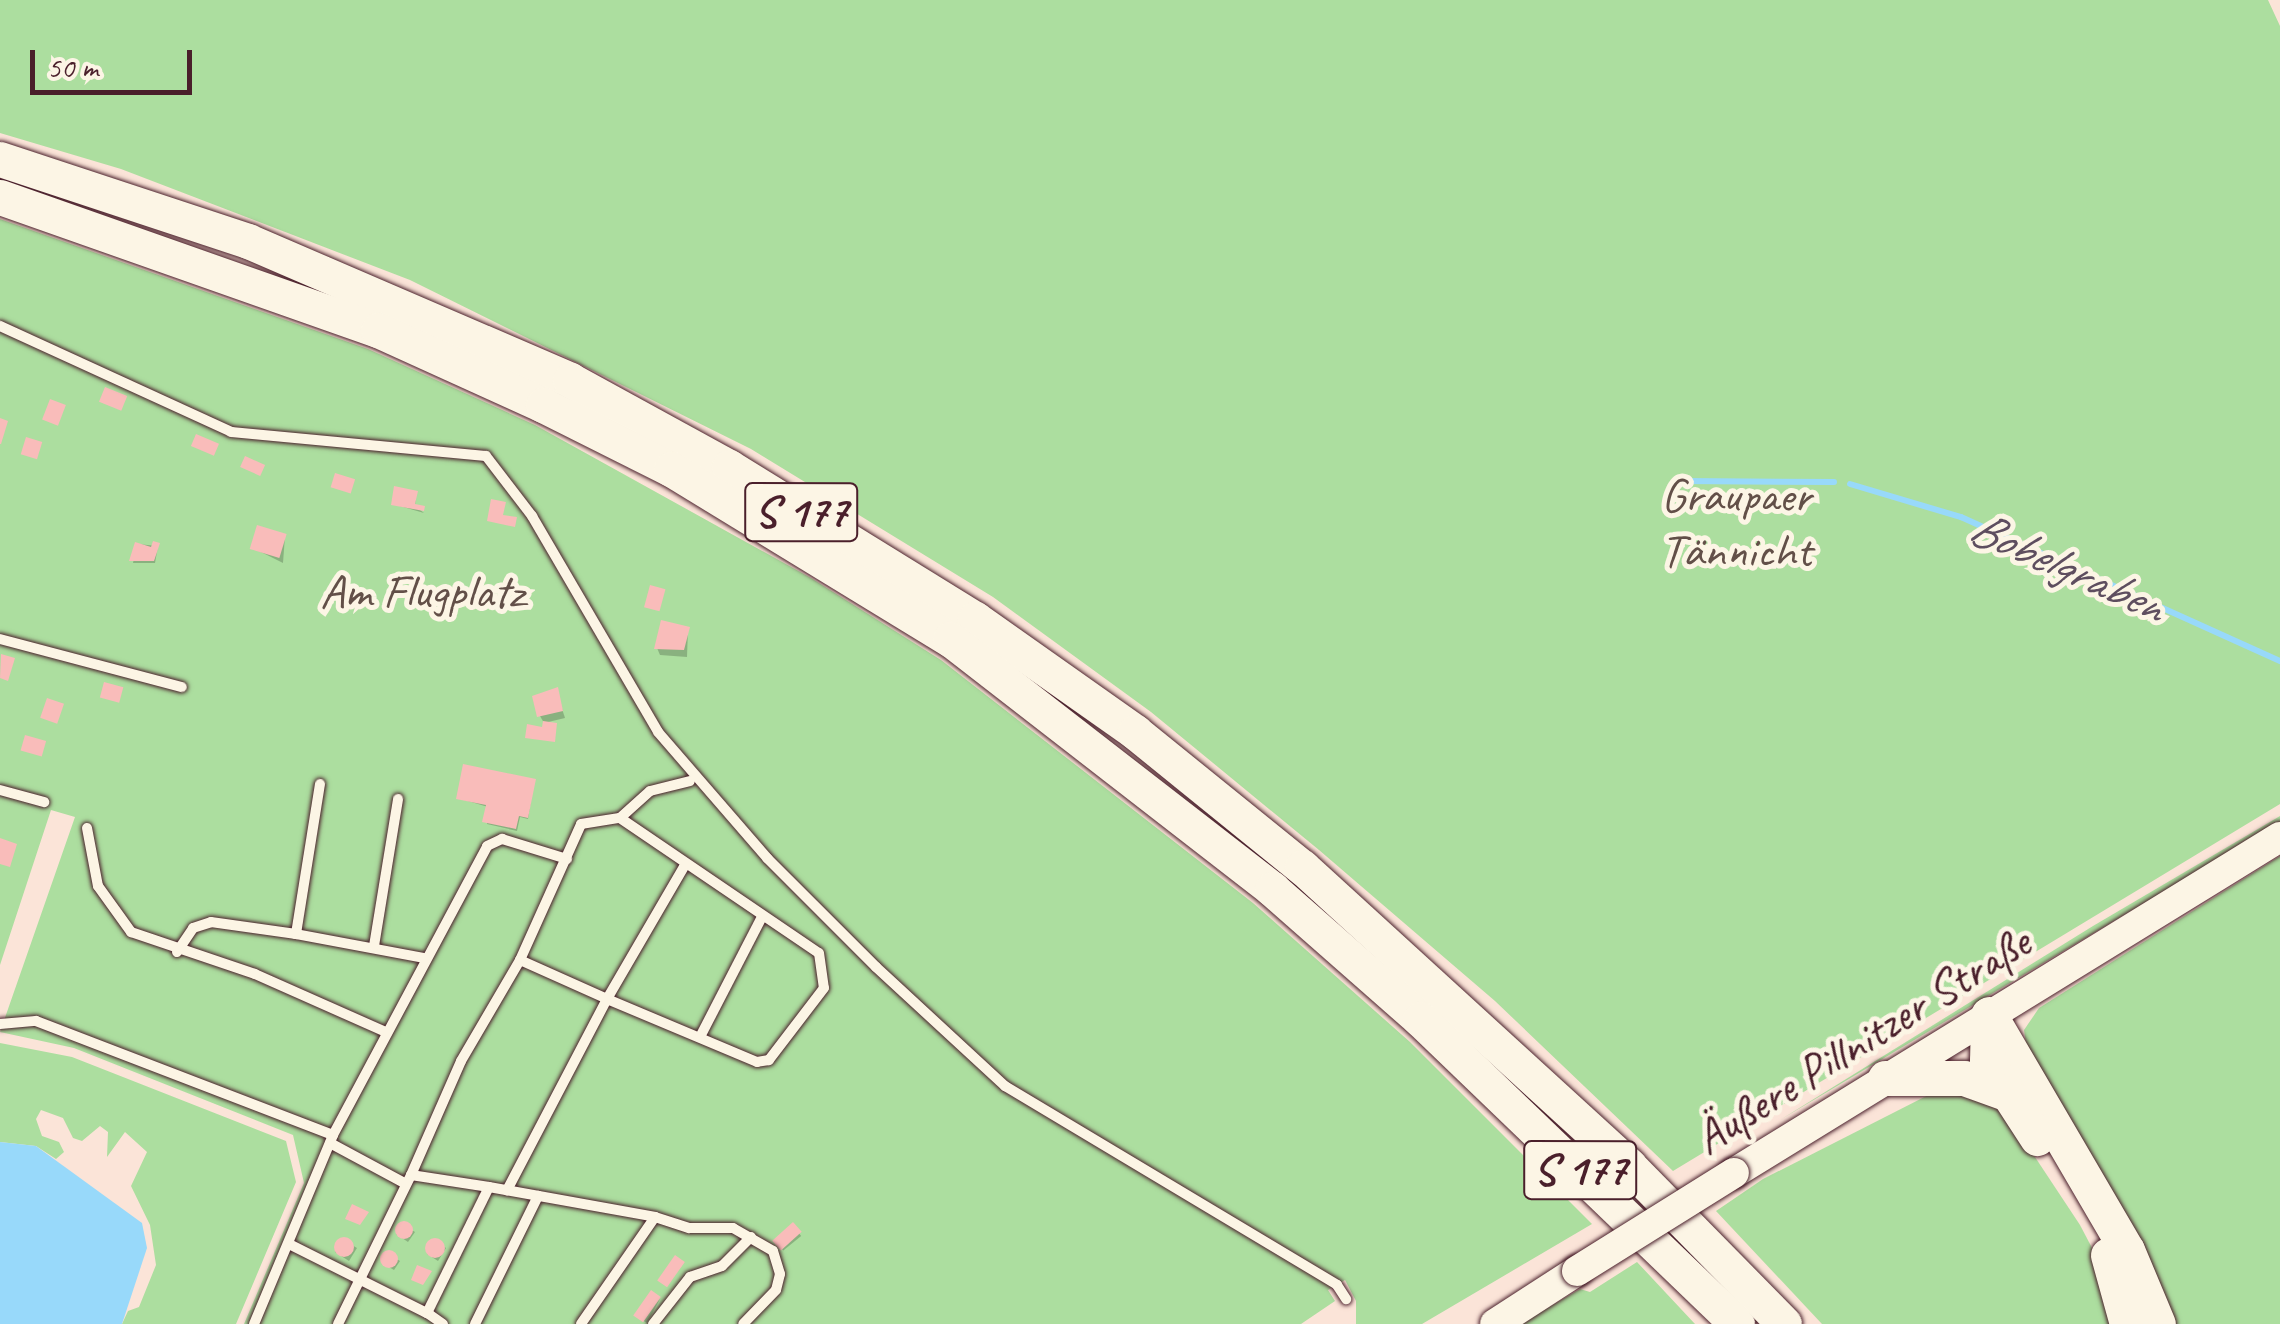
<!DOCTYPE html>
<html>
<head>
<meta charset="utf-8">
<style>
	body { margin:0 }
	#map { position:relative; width:2280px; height:1324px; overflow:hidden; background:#fbe4d8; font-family:Caveat,sans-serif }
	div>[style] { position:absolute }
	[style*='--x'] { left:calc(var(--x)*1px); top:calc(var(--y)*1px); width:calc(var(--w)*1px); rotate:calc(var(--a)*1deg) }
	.green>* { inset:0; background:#acde9f }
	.water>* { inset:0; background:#98d9fa }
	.shadow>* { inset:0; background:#0003; transform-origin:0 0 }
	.stream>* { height:6px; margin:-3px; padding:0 3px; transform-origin:3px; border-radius:3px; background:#98d9fa }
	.building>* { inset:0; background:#f9bcba; transform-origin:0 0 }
	.round { border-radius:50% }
	.roads { filter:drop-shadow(0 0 2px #4a1f2b) drop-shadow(0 0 2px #4a1f2b) }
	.service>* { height:10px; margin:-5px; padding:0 5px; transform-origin:5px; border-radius:5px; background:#fcf5e5 }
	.secondary>* { height:30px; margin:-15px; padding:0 15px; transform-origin:15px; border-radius:15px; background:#fcf5e5 }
	.trunk>* { height:35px; margin:-17.5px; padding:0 17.5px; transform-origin:17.5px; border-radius:17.5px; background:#fcf5e5 }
	.bridges { filter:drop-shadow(0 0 2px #4a1f2b) drop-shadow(0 0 2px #4a1f2b) }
	.secondary-bridge>* { height:30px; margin:-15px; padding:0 15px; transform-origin:15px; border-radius:15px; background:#fcf5e5 }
	span { translate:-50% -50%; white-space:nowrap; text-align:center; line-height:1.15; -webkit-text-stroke:10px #fcf5e5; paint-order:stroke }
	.shield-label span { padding:2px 8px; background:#fcf5e5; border:2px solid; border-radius:8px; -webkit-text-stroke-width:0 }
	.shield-label { font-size:45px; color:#4a1f2b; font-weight:700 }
	.park-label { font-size:48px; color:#624f48 }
	.street-label { font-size:48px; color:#4a1f2b }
	.water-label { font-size:50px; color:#5e4e5f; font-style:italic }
	.scale { position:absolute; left:30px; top:50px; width:162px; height:45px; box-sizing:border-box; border:5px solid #4a1f2b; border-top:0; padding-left:12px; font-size:30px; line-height:35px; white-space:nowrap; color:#4a1f2b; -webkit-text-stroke:8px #fcf5e5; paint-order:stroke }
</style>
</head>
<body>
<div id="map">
	<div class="green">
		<i style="clip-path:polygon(0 0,2268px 0,2280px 26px,2280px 804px,1673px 1171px,1495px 1001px,1319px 850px,1151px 712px,993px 597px,751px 449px,410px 280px,121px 169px,0 133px)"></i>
		<i style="clip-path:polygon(0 219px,368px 349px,535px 425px,811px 578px,941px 660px,1253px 903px,1410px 1042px,1592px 1224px,1422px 1324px,1356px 1324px,1356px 1301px,1345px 1280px,1328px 1290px,1335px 1301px,1301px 1324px,244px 1324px,304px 1183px,293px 1135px,74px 1048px,0 1032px,75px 817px,51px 810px,0 965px)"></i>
		<i style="clip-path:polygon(2280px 816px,2280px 822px,1780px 1120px,2093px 926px)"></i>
		<i style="clip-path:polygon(2280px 856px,2280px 1324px,2167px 1324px,2027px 1051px,2024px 1030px,2039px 1008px)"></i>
		<i style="clip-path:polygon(0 1043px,72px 1057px,286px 1141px,296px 1182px,236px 1324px,122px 1324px,128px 1311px,139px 1307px,156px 1265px,150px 1225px,131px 1186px,147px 1152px,125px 1132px,107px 1157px,108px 1132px,100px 1126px,82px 1141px,73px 1138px,63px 1118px,41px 1110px,36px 1119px,42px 1136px,59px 1142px,64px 1152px,56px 1159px,36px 1146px,0 1142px)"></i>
		<i style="clip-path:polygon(1946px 1086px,2000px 1104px,2080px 1225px,2102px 1267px,2110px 1324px,1822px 1324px,1716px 1211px,1763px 1179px)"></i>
		<i style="clip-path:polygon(1637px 1262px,1695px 1324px,1520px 1324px,1580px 1289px,1590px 1292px)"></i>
	</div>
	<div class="water">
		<i style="clip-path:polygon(0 1142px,36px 1146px,142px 1223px,147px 1248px,122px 1324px,0 1324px)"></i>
	</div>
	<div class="shadow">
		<i style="clip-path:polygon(416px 493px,415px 506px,424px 513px,393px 504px)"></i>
		<i style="clip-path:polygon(285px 536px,283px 563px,253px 548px)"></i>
		<i style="clip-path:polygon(137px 544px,158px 546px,155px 563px,133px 563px)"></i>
		<i style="clip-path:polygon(688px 629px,687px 657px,660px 655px,657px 648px)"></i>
		<i style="clip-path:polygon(556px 690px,565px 718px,544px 723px,540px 716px)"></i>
		<i style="clip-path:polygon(534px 781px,528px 819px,520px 817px,517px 831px,487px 824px,488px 807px,458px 798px)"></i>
		<i style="clip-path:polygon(400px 1223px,415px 1232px,408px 1242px,396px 1234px)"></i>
		<i style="left:793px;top:1226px;width:13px;height:23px;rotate:51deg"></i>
		<i style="clip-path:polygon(340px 1238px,357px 1248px,349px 1261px,335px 1252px)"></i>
		<i style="clip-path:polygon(432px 1239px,446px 1248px,438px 1261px,427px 1254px)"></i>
		<i style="clip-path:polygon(385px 1252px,400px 1261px,394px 1270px,382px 1263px)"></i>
		<i style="clip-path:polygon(660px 1299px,647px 1323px,639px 1318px)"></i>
	</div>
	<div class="stream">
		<i style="--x:1682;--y:481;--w:152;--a:0.4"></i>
		<i style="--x:1850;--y:484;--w:116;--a:16.6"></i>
		<i style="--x:1961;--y:517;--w:350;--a:24.3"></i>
	</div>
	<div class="building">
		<i style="left:105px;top:387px;width:24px;height:16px;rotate:22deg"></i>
		<i style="left:50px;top:399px;width:17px;height:22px;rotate:21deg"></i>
		<i style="clip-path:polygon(0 418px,8px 421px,1px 444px,0 444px)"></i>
		<i style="left:196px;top:434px;width:25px;height:13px;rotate:23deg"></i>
		<i style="left:26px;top:437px;width:17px;height:18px;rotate:17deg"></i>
		<i style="left:245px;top:456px;width:22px;height:12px;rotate:24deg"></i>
		<i style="left:335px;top:473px;width:21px;height:15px;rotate:17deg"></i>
		<i style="clip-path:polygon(394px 486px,418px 491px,415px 504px,425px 506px,424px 511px,391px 505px)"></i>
		<i style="clip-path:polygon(491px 499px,506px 502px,503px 515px,517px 517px,515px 527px,487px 521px)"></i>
		<i style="left:257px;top:525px;width:31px;height:25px;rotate:17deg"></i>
		<i style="clip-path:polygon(153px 541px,160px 543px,154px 561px,129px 561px,135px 542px,151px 547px)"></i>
		<i style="left:650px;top:585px;width:16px;height:23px;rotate:15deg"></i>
		<i style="clip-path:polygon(661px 620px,690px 627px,684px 650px,654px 649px)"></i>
		<i style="clip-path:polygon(1px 654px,15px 658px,8px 681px,0 678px)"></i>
		<i style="left:104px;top:682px;width:20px;height:16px;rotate:15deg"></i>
		<i style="clip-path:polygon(558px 687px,563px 711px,537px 717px,532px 696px)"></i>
		<i style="left:47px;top:698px;width:18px;height:21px;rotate:19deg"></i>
		<i style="clip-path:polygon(543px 721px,557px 723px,555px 742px,525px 738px,527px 724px,542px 727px)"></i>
		<i style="left:25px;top:735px;width:22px;height:16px;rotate:16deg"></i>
		<i style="clip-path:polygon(463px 764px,536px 779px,528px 818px,519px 816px,516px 829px,482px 822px,486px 805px,456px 799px)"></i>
		<i style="clip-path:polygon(0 838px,17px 844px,10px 867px,0 864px)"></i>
		<i style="clip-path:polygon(352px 1204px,369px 1212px,360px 1225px,345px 1219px)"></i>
		<i class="round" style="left:395px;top:1221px;width:18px;height:18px"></i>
		<i style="left:793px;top:1222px;width:13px;height:28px;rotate:48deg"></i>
		<i class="round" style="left:334px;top:1237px;width:20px;height:20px"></i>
		<i class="round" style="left:425px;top:1238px;width:20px;height:20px"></i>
		<i class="round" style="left:380px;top:1250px;width:18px;height:18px"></i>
		<i style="left:675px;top:1255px;width:12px;height:31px;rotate:35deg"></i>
		<i style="clip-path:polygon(417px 1265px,432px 1271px,423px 1285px,411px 1280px)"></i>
		<i style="left:651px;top:1290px;width:12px;height:31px;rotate:35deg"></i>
	</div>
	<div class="roads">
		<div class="service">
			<i style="--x:0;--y:326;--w:254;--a:24.6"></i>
			<i style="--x:231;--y:432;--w:256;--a:5.4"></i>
			<i style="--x:486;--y:456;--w:76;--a:52.5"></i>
			<i style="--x:532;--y:516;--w:250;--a:59.7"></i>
			<i style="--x:658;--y:732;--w:167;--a:49.1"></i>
			<i style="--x:767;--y:858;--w:154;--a:45"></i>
			<i style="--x:876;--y:967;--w:176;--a:42.7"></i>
			<i style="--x:1005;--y:1086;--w:387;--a:30.9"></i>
			<i style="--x:1337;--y:1285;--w:17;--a:57"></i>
			<i style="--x:0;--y:639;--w:188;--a:14.8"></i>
			<i style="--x:320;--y:784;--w:152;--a:99.1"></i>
			<i style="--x:296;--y:934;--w:130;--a:10.6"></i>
			<i style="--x:0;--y:790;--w:46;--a:15.3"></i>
			<i style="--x:620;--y:818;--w:240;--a:34.2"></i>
			<i style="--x:819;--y:953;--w:35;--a:82"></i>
			<i style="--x:824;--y:988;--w:91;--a:127.4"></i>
			<i style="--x:769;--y:1060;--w:12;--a:171"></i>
			<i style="--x:757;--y:1062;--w:163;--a:-157.2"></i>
			<i style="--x:607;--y:999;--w:155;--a:-59.8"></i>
			<i style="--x:87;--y:828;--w:59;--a:79.3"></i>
			<i style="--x:98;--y:886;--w:57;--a:54.3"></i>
			<i style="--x:131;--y:932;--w:131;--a:18.7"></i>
			<i style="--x:255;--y:974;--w:143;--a:23.9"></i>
			<i style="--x:374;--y:946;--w:149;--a:-80.7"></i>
			<i style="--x:177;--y:952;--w:29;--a:-56"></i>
			<i style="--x:193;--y:928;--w:19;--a:-18"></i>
			<i style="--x:211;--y:922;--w:86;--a:8"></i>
			<i style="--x:520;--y:960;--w:149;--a:-65.8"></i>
			<i style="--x:581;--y:824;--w:39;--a:-9"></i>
			<i style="--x:620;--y:818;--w:40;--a:-42"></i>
			<i style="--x:650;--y:791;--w:41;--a:-14"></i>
			<i style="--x:0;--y:1024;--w:36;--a:-5"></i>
			<i style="--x:36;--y:1021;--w:318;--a:21"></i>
			<i style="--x:701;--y:1035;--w:131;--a:-62.7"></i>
			<i style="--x:330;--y:1143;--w:86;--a:28.3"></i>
			<i style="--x:411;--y:1175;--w:124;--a:-66.3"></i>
			<i style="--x:461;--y:1061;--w:117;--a:-59.7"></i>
			<i style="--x:520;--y:960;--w:95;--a:24.1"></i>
			<i style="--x:607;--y:999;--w:216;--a:117.6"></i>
			<i style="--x:655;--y:1217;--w:36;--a:18"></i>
			<i style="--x:689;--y:1228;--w:44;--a:0"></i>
			<i style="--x:733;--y:1228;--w:46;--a:29.9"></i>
			<i style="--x:773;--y:1251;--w:24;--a:73"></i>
			<i style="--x:780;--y:1274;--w:16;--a:104"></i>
			<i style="--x:776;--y:1290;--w:47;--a:134.1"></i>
			<i style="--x:289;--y:1244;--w:154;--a:26.6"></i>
			<i style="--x:254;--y:1324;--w:205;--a:-67.3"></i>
			<i style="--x:333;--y:1135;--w:327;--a:-61.9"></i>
			<i style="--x:487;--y:846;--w:17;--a:-25"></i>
			<i style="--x:502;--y:839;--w:68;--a:17.1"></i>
			<i style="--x:338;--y:1324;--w:166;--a:-63.9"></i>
			<i style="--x:411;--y:1175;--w:79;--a:8.7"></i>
			<i style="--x:443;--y:1324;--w:19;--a:-145"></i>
			<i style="--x:427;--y:1313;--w:140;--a:-63.8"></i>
			<i style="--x:489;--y:1187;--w:169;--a:10.2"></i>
			<i style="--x:655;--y:1217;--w:130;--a:124.7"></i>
			<i style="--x:475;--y:1324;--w:143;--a:-63.8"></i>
			<i style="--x:653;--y:1324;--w:60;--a:-51.8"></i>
			<i style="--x:690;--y:1277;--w:34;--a:-19"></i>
			<i style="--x:722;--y:1266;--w:41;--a:-45"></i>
		</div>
		<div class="secondary">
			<i style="--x:1734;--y:1173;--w:641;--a:-31.61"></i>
			<i style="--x:1495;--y:1324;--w:98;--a:-32.9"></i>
		</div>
		<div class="trunk">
			<i style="--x:0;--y:159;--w:261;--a:18.3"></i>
			<i style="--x:248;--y:241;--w:351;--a:23.3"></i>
			<i style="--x:570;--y:380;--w:181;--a:28.7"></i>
			<i style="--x:729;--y:467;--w:289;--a:31.7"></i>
			<i style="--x:975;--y:619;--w:196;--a:35.2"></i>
			<i style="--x:1135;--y:732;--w:215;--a:39"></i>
			<i style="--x:1302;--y:867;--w:443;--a:42.4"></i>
			<i style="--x:1629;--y:1166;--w:221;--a:45.5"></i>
			<i style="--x:0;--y:197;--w:401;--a:19.4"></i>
			<i style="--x:378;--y:330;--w:181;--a:24.4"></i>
			<i style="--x:543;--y:405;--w:143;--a:26.6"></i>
			<i style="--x:671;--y:469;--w:327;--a:31.4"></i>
			<i style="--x:950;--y:639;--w:408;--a:37.8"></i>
			<i style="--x:1272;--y:889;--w:197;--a:41.3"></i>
			<i style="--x:1420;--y:1019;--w:440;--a:43.9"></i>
			<i style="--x:1989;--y:1014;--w:273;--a:59.7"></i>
			<i style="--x:2127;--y:1250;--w:80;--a:67.3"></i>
			<i style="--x:1988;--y:1015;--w:46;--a:91.2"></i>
			<i style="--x:1987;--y:1061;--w:92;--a:57"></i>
			<i style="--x:1885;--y:1078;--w:79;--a:0"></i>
			<i style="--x:1964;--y:1078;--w:45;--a:19.7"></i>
			<i style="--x:2108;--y:1255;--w:72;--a:74.6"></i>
		</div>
	</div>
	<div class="bridges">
		<div class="secondary-bridge">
			<i style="--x:1577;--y:1271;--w:185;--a:-32"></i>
		</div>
	</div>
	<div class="shield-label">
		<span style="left:801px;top:512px">S 177</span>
		<span style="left:1580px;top:1170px">S 177</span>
	</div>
	<div class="park-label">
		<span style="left:1736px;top:523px">Graupaer<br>Tännicht</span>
		<span style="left:422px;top:592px">Am Flugplatz</span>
	</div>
	<div class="street-label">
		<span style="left:1862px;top:1040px;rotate:-32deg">Äußere Pillnitzer Straße</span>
	</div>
	<div class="water-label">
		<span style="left:2067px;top:566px;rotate:24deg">Bobelgraben</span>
	</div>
	<div class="scale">50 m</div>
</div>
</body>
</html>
